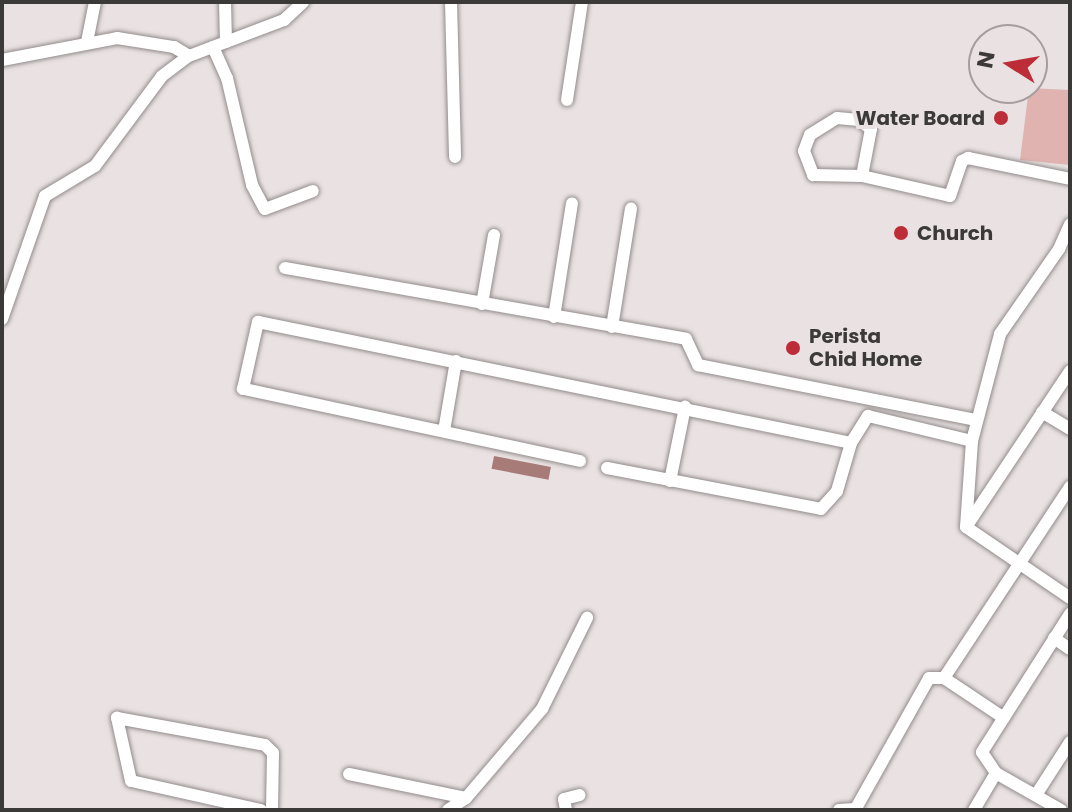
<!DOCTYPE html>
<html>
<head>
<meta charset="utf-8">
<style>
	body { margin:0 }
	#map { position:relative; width:1072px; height:812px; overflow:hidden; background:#eae2e2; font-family:Poppins,sans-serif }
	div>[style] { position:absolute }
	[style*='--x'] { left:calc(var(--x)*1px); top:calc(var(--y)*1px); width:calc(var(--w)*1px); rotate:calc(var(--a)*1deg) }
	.green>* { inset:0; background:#e0b3b0 }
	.water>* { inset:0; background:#a77b78; transform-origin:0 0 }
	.roads { filter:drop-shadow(0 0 2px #928b8b) drop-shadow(0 0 2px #928b8b) }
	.street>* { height:12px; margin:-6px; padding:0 6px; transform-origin:6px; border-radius:6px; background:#fff }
	.dots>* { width:22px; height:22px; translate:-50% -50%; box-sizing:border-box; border:4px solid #eae2e2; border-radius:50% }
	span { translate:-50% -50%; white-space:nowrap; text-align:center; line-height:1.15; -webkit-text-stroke:8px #eae2e2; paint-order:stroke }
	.poi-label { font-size:20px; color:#3c3939; font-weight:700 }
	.right { translate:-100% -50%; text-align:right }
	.left { translate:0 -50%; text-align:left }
	.frame { position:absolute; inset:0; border:4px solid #3c3939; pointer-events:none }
	.north { position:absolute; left:968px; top:24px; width:80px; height:80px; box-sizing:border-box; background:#eae2e2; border:2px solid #a49e9e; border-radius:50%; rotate:281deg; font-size:22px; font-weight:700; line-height:32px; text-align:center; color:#3c3939 }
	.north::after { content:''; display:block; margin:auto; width:28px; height:36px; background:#bd2d37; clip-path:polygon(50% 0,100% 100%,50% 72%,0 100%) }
</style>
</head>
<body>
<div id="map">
	<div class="green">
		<i style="clip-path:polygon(1029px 88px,1070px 90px,1070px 165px,1020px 160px)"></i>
	</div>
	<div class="water">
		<i style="left:494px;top:456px;width:58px;height:13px;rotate:11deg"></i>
	</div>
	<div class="roads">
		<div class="street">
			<i style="--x:225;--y:2;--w:40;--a:88.6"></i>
			<i style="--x:451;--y:2;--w:155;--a:88.5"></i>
			<i style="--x:87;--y:42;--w:41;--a:-78.7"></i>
			<i style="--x:213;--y:47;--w:34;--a:66"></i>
			<i style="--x:227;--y:78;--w:110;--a:76.8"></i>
			<i style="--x:252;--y:185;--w:27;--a:62"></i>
			<i style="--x:265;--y:209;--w:51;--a:-20.6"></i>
			<i style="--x:2;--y:60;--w:117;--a:-10.8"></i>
			<i style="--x:117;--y:38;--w:58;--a:9"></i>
			<i style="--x:174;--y:47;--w:17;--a:31"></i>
			<i style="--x:567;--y:100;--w:99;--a:-81.3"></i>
			<i style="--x:862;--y:176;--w:48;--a:-79.2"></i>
			<i style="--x:871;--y:129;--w:15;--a:-143"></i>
			<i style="--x:859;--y:120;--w:22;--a:-175"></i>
			<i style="--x:837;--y:118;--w:32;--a:148"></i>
			<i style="--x:810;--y:135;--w:17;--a:111"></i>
			<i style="--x:804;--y:151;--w:26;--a:69"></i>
			<i style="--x:813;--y:175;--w:49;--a:1.2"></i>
			<i style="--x:862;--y:176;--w:90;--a:12.8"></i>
			<i style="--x:950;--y:196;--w:37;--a:-71"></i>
			<i style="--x:962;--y:161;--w:7;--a:-27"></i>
			<i style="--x:968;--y:158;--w:104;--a:11.6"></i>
			<i style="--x:285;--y:268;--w:407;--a:10"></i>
			<i style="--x:686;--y:339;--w:29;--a:65"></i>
			<i style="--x:698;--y:365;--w:284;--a:11.2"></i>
			<i style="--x:482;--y:304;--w:70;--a:-80.1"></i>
			<i style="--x:554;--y:317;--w:115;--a:-81"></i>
			<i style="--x:2;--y:319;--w:130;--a:-70.7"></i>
			<i style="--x:45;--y:196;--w:58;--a:-31"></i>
			<i style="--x:95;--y:166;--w:112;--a:-53.3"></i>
			<i style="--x:162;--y:76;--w:34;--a:-37"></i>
			<i style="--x:189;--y:56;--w:102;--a:-20.8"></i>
			<i style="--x:284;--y:20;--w:26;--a:-43"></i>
			<i style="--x:612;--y:327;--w:120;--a:-80.9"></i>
			<i style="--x:1070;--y:371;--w:187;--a:123.7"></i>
			<i style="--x:966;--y:527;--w:126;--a:34.3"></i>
			<i style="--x:1042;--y:412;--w:33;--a:31"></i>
			<i style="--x:444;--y:431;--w:71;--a:-80.3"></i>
			<i style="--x:580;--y:461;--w:345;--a:-167.9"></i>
			<i style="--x:243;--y:389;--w:69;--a:-77.4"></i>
			<i style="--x:258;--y:322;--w:605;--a:11.53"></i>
			<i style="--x:851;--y:443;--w:32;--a:-58"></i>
			<i style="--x:868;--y:416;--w:107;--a:13.5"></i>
			<i style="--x:607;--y:468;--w:218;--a:10.8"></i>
			<i style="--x:821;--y:509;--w:24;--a:-48"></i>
			<i style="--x:837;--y:491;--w:50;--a:-73.7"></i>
			<i style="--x:670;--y:481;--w:76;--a:-78.5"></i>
			<i style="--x:966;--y:527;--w:86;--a:-86"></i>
			<i style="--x:972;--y:441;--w:111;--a:-75.3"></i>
			<i style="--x:1000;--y:334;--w:103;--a:-55.2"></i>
			<i style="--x:1059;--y:249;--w:27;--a:-66"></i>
			<i style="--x:1054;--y:638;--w:19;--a:35"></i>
			<i style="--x:944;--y:678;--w:229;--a:-56.6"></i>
			<i style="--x:349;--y:774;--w:119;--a:11.6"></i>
			<i style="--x:1036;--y:795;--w:63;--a:-57.3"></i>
			<i style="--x:261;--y:810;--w:133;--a:-167.4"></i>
			<i style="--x:131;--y:781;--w:65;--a:-102.5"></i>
			<i style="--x:117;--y:718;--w:150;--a:10.3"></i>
			<i style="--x:265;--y:745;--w:11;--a:45"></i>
			<i style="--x:273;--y:753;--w:57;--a:91"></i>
			<i style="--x:448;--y:810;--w:22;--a:-34"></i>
			<i style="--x:466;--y:798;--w:117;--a:-49.5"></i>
			<i style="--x:542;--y:709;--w:102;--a:-63.7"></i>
			<i style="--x:566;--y:810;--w:11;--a:-100"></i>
			<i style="--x:564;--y:799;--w:16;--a:-14"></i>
			<i style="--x:839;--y:810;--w:16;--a:-4"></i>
			<i style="--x:855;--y:810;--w:151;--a:-60.7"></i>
			<i style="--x:929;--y:678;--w:15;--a:0"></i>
			<i style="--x:944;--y:678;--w:72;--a:33.7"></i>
			<i style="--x:974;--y:810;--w:43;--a:-59.3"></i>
			<i style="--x:1061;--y:810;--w:75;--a:-150.4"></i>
			<i style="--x:996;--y:773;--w:25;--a:-124"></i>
			<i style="--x:982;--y:752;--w:164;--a:-57.5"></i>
		</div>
	</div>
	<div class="dots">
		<i style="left:1001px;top:118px;background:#bd2d37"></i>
		<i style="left:901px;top:233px;background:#bd2d37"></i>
		<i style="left:793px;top:348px;background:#bd2d37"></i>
	</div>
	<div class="poi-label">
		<span class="right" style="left:985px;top:118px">Water Board</span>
		<span class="left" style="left:917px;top:233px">Church</span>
		<span class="left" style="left:809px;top:348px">Perista<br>Chid Home</span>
	</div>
	<div class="frame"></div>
	<div class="north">N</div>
</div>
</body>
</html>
